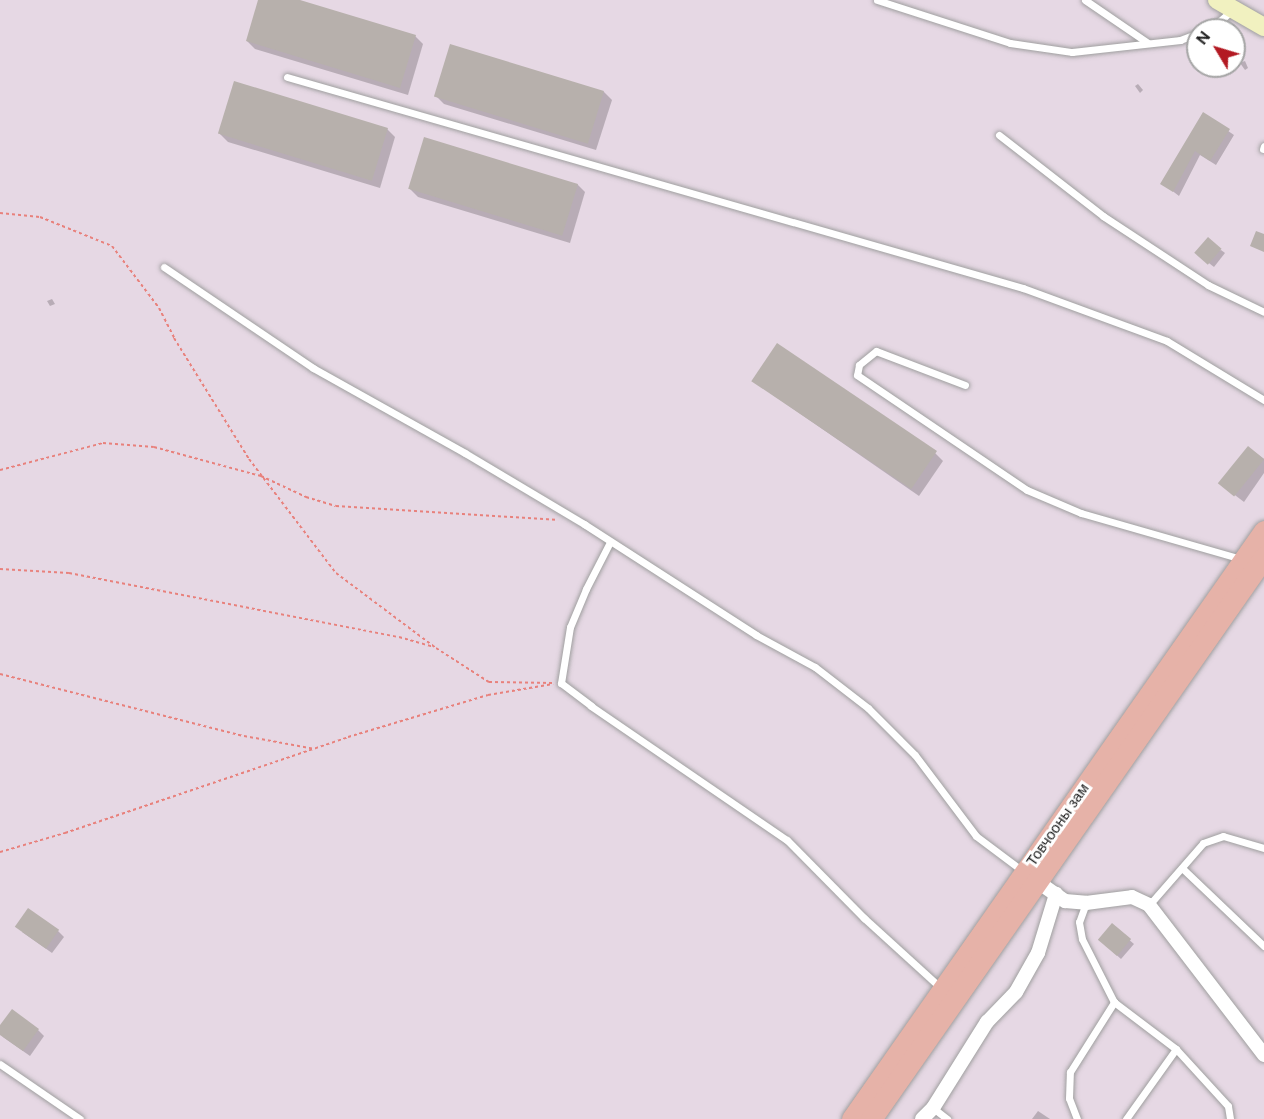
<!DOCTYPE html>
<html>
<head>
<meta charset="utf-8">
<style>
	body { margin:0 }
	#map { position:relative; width:1264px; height:1119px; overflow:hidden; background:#eeebe6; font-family:"DM Sans",sans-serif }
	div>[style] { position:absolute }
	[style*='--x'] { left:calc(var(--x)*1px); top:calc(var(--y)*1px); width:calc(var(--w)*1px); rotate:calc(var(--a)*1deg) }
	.industrial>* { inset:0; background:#e6d8e4 }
	.shadow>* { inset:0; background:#0003 }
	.building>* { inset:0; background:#b7b0ac; transform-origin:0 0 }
	.path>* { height:2px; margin-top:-1px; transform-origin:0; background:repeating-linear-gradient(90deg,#e8817c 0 3px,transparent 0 6px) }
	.roads { filter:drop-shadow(0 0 2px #9f9f9f) drop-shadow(0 0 2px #9f9f9f) }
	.service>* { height:7px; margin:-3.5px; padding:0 3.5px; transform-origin:3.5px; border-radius:3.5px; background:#fff }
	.minor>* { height:14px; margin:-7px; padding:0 7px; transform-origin:7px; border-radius:7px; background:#fff }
	.secondary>* { height:18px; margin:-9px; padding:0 9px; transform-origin:9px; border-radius:9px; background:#f1f1c0 }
	.trunk>* { height:21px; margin:-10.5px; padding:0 10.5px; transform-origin:10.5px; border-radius:10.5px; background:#e6b2a8 }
	span { translate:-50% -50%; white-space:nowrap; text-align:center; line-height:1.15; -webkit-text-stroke:6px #fff; paint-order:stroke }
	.street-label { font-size:15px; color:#1e1e1e }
	.north { position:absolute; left:1186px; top:18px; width:60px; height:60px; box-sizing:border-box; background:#fff; border:2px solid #a5a5a5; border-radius:50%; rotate:308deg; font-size:16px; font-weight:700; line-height:24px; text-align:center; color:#1e1e1e }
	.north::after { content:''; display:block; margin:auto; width:21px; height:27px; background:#b31922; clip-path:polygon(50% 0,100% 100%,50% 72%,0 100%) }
</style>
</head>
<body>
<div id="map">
	<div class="industrial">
		<i style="clip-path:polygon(evenodd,0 0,1264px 0,1264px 1119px,0 1119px,0 0,1198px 30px,1234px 30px,1234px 66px,1198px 66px,1198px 30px)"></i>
	</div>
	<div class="shadow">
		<i style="clip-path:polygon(260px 0,295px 0,415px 36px,423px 44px,408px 95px,255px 49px,247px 41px)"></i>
		<i style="clip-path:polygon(451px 46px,604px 92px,612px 100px,596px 150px,444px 104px,436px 96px)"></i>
		<i style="clip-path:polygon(1245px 61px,1248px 68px,1245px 70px,1240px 63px)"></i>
		<i style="clip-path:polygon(1138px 84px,1143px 90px,1140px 93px,1135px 86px)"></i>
		<i style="clip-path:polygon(1203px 114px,1234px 135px,1216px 165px,1200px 155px,1179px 196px,1162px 183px)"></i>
		<i style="clip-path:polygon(387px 129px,395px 137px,380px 188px,228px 142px,220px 134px)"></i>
		<i style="clip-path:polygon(577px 184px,585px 192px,570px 243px,418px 197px,410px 189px)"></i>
		<i style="clip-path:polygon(1221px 250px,1225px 253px,1214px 267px,1201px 257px)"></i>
		<i style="clip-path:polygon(52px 299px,55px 304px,50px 306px,47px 301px)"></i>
		<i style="clip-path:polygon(753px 381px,935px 453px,943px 461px,919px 496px)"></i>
		<i style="clip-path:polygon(1249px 448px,1264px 459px,1264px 473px,1244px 502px,1223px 486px)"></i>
		<i style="clip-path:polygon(1112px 925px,1134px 944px,1121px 959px,1103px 943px)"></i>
		<i style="clip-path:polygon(58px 931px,64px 937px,52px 953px,22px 932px)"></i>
		<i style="clip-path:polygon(0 1028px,38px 1030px,44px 1036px,30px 1056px,3px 1037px)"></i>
		<i style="clip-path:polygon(1038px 1111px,1050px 1119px,1032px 1119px)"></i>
	</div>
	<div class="building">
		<i style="clip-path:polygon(258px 0,300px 0,416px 35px,400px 88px,246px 41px)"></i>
		<i style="left:450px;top:44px;width:161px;height:55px;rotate:17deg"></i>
		<i style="left:234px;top:81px;width:161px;height:55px;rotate:17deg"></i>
		<i style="clip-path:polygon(1203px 112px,1230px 129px,1210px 161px,1195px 151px,1173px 192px,1160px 184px)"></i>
		<i style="left:424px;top:137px;width:161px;height:54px;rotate:17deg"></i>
		<i style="clip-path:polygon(1256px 231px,1264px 234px,1264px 252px,1250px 246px)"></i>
		<i style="left:1208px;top:237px;width:18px;height:21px;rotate:41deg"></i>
		<i style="left:777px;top:343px;width:193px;height:46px;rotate:34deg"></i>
		<i style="left:1248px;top:446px;width:21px;height:48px;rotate:39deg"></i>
		<i style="left:28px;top:908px;width:38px;height:23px;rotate:35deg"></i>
		<i style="left:1112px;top:923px;width:25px;height:22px;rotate:40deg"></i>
		<i style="clip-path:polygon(12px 1009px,39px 1029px,23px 1051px,0 1035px,0 1025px)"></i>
	</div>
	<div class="path">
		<i style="--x:0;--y:213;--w:40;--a:5.7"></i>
		<i style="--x:40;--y:217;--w:78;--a:21.9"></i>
		<i style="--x:112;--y:246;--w:78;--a:52.8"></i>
		<i style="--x:159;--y:308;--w:34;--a:63"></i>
		<i style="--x:174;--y:338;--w:142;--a:58.2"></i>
		<i style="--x:249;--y:459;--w:143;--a:52.7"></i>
		<i style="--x:336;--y:573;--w:125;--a:36.9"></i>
		<i style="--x:436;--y:648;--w:63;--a:32.7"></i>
		<i style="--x:489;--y:682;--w:64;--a:0.9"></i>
		<i style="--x:0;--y:470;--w:106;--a:-14.7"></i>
		<i style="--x:103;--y:443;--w:51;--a:4.5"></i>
		<i style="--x:154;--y:447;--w:111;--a:15.2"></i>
		<i style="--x:261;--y:476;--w:50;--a:25"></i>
		<i style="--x:306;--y:497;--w:31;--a:17"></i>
		<i style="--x:336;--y:506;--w:220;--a:3.6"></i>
		<i style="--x:0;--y:569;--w:69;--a:3.3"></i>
		<i style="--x:69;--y:573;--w:336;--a:11"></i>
		<i style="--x:399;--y:637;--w:35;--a:16"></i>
		<i style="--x:0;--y:674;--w:252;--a:14.3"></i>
		<i style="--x:244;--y:736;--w:72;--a:10.4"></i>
		<i style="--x:0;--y:852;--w:68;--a:-16.3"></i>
		<i style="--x:65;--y:833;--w:299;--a:-18.7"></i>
		<i style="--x:348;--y:737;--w:146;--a:-16.7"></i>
		<i style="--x:488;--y:695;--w:66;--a:-9.6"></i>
	</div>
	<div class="roads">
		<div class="service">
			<i style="--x:877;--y:0;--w:140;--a:17.9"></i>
			<i style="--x:1010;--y:43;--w:63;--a:8.3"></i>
			<i style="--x:1072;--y:52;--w:109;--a:-6.3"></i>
			<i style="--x:1180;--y:40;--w:19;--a:-21"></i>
			<i style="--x:1085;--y:0;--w:76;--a:34.3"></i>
			<i style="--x:1204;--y:30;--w:11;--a:-22"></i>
			<i style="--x:1214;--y:26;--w:23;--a:-41"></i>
			<i style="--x:287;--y:77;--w:766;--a:16"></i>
			<i style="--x:1023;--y:288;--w:153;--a:20.2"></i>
			<i style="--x:1167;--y:341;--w:114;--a:31.3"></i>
			<i style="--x:999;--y:135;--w:132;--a:37.9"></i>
			<i style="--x:1103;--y:216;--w:126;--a:33.3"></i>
			<i style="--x:1208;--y:285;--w:62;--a:25.7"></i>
			<i style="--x:1263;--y:149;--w:3;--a:-72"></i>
			<i style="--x:164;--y:267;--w:180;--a:34.1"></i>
			<i style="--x:313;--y:368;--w:174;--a:29.2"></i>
			<i style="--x:465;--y:453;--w:139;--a:30.8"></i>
			<i style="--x:584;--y:524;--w:205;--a:32.8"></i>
			<i style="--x:756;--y:635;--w:67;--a:28.5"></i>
			<i style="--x:815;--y:667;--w:67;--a:37.7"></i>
			<i style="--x:868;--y:708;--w:66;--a:45"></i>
			<i style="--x:915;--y:755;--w:101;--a:53"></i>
			<i style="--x:976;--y:836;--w:60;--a:36.9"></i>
			<i style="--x:965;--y:385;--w:95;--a:-159.1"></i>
			<i style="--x:876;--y:351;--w:22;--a:141"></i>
			<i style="--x:859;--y:365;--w:10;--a:101"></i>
			<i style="--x:857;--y:375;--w:205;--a:34.1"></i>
			<i style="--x:1027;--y:490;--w:59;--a:23.1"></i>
			<i style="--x:1081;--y:513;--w:166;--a:16"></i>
			<i style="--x:610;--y:542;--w:53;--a:117.1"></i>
			<i style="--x:586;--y:589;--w:41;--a:112.8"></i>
			<i style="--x:570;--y:627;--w:57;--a:99.1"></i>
			<i style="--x:561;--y:683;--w:38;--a:37"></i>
			<i style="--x:591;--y:706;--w:237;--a:34.4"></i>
			<i style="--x:787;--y:840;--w:110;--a:45.4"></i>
			<i style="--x:864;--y:918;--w:104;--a:42.3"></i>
			<i style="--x:1182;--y:868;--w:113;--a:43.6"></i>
			<i style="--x:1086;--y:903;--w:20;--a:110"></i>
			<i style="--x:1079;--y:922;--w:17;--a:80"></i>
			<i style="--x:1082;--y:939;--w:71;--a:63.1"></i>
			<i style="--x:1114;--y:1002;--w:78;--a:37.2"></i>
			<i style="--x:1176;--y:1049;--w:77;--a:47.6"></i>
			<i style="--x:1228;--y:1106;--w:13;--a:81"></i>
			<i style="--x:1149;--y:905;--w:82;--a:-48.9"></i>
			<i style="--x:1203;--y:843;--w:21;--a:-19"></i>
			<i style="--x:1223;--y:836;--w:43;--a:16.3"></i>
			<i style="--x:0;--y:1064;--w:97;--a:34.5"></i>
			<i style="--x:933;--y:1108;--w:18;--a:38"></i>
			<i style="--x:1077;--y:1119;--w:22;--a:-111"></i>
			<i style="--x:1069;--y:1098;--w:26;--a:-88"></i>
			<i style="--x:1070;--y:1072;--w:83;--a:-57.8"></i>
			<i style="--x:1126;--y:1119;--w:86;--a:-54.5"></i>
		</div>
		<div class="minor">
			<i style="--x:1031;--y:877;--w:42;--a:35.2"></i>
			<i style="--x:1065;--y:901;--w:21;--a:5"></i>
			<i style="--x:1086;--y:903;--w:46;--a:-7.4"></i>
			<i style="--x:1132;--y:897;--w:19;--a:25"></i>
			<i style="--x:1149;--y:905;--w:189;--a:52.5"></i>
			<i style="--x:922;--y:1119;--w:16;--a:-45"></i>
			<i style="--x:933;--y:1108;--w:102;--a:-57.9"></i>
			<i style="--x:987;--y:1022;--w:42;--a:-46"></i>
			<i style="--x:1016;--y:992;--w:45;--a:-60.6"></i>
			<i style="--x:1038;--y:953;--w:62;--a:-73"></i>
		</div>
		<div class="secondary">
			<i style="--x:1217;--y:0;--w:54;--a:29.9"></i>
		</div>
		<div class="trunk">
			<i style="--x:852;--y:1119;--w:718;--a:-54.98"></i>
			<i style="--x:871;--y:1119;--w:686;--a:-55.04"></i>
		</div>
	</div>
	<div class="street-label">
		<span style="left:1058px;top:825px;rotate:-55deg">Товчооны зам</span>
	</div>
	<div class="north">N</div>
</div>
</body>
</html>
